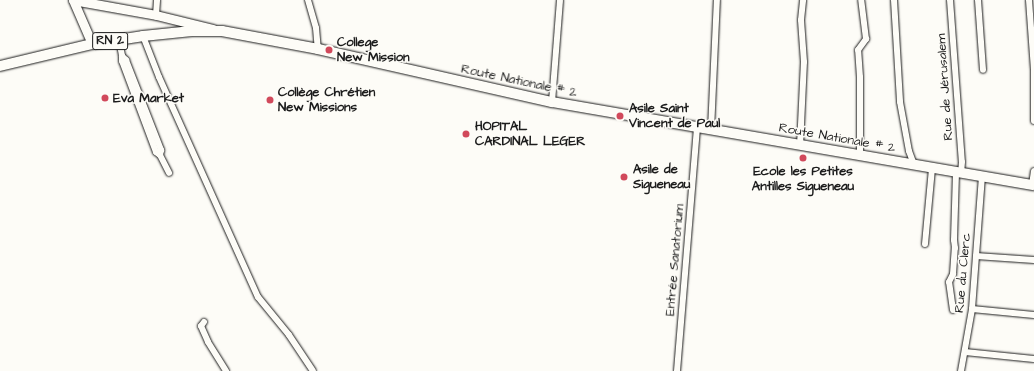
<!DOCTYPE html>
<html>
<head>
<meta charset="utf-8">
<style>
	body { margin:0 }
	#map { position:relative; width:1034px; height:371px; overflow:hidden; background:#fdfcf7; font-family:"Architects Daughter",sans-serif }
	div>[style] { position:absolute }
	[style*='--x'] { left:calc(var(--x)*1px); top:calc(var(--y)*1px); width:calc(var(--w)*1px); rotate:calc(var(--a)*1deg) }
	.roads { filter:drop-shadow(0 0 1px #1c1c1c) drop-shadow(0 0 1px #1c1c1c) }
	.street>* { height:6px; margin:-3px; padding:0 3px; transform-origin:3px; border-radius:3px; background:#fdfcf7 }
	.secondary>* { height:9px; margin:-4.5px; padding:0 4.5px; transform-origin:4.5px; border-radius:4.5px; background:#fdfcf7 }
	.primary>* { height:10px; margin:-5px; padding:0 5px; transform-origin:5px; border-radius:5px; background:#fdfcf7 }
	.dots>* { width:11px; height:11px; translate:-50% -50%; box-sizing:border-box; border:2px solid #fdfcf7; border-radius:50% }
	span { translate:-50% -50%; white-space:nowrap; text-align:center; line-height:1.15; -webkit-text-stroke:3px #fdfcf7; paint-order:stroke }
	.shield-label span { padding:1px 3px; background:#fdfcf7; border:1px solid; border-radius:3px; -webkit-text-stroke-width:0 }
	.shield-label { font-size:12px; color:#1c1c1c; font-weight:700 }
	.poi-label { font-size:13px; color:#1c1c1c; font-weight:700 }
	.left { translate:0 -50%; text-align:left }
	.street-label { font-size:13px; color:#1c1c1c }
</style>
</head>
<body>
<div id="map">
	<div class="roads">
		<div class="street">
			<i style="--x:308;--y:0;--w:29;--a:74"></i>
			<i style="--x:316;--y:28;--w:21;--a:85"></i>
			<i style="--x:894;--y:0;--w:102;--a:86.6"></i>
			<i style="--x:900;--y:102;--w:50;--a:79.6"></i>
			<i style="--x:909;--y:151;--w:15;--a:70"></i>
			<i style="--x:950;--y:0;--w:162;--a:85.8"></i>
			<i style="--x:962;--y:162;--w:11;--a:95"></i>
			<i style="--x:978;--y:0;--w:70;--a:85.9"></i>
			<i style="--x:1029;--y:0;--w:70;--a:85.9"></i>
			<i style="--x:1034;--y:70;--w:51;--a:90"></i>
			<i style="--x:156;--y:15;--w:15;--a:-86"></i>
			<i style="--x:143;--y:36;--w:44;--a:68.7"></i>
			<i style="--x:159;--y:77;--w:241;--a:65.8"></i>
			<i style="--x:258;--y:297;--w:49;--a:50.8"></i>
			<i style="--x:289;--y:335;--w:43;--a:56.3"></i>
			<i style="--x:119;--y:40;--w:16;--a:79"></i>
			<i style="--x:122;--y:56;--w:5;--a:90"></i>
			<i style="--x:122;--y:61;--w:97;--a:69.5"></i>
			<i style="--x:156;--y:152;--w:5;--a:37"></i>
			<i style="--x:160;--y:155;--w:20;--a:63"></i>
			<i style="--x:122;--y:56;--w:6;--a:45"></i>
			<i style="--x:126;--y:60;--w:97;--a:68.7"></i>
			<i style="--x:161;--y:150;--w:5;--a:101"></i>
			<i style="--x:552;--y:102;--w:102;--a:-85.5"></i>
			<i style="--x:711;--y:130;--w:130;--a:-87.4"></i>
			<i style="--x:800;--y:146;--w:84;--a:-87.3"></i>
			<i style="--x:804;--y:62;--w:42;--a:-94.1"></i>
			<i style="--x:801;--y:20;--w:20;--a:-84"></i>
			<i style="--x:860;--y:155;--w:78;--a:-90"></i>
			<i style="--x:860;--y:77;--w:27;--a:-94"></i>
			<i style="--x:858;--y:50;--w:14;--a:-54"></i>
			<i style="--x:866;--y:39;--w:39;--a:-97"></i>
			<i style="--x:1032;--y:185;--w:14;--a:-82"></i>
			<i style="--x:925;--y:244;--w:76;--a:-84.7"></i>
			<i style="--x:976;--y:256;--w:58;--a:3.9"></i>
			<i style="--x:972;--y:309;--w:62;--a:5.5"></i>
			<i style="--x:953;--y:310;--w:28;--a:-98"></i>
			<i style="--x:949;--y:282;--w:9;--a:-63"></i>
			<i style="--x:953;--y:274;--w:26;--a:-86"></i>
			<i style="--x:955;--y:248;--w:8;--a:-97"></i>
			<i style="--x:954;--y:240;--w:68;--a:-88.3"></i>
			<i style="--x:204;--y:322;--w:5;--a:127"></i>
			<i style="--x:201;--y:326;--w:17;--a:66"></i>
			<i style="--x:208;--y:342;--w:34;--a:58"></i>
			<i style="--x:965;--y:352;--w:69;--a:5.8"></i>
			<i style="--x:677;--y:371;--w:244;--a:-85.3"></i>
			<i style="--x:961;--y:371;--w:63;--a:-79.9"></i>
			<i style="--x:972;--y:309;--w:133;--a:-85.7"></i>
		</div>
		<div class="secondary">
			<i style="--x:73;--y:0;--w:84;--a:10.2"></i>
			<i style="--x:156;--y:15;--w:59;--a:13.8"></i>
			<i style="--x:73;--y:0;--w:48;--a:66.6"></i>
		</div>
		<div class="primary">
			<i style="--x:0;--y:66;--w:95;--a:-13.4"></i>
			<i style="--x:92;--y:44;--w:52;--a:-8.9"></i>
			<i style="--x:143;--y:36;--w:49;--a:-5.8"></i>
			<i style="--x:192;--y:31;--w:30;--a:0"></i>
			<i style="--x:222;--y:31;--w:98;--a:10.6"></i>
			<i style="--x:318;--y:49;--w:240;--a:12.8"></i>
			<i style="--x:552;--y:102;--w:489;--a:9.8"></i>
		</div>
	</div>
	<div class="dots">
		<i style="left:329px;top:50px;background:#d1495b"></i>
		<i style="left:105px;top:98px;background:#d1495b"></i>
		<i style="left:270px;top:100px;background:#d1495b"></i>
		<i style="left:620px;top:116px;background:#d1495b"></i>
		<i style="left:466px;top:134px;background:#d1495b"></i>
		<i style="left:803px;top:158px;background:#d1495b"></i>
		<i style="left:624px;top:177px;background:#d1495b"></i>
	</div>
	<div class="shield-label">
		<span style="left:110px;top:41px">RN 2</span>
	</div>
	<div class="poi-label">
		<span class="left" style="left:337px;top:50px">College<br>New Mission</span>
		<span class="left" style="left:278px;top:100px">Collège Chrétien<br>New Missions</span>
		<span class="left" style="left:113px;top:98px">Eva Market</span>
		<span class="left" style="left:629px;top:116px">Asile Saint<br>Vincent de Paul</span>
		<span class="left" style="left:475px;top:134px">HOPITAL<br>CARDINAL LEGER</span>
		<span class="left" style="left:633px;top:177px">Asile de<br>Sigueneau</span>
		<span style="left:803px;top:179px">Ecole les Petites<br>Antilles Sigueneau</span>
	</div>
	<div class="street-label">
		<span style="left:519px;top:81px;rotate:12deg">Route Nationale # 2</span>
		<span style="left:945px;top:87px;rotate:-94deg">Rue de Jérusalem</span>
		<span style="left:837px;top:138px;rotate:10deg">Route Nationale # 2</span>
		<span style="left:675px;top:260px;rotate:-85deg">Entrée Sanatorium</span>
		<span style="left:963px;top:273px;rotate:-85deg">Rue du Clerc</span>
	</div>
</div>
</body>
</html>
